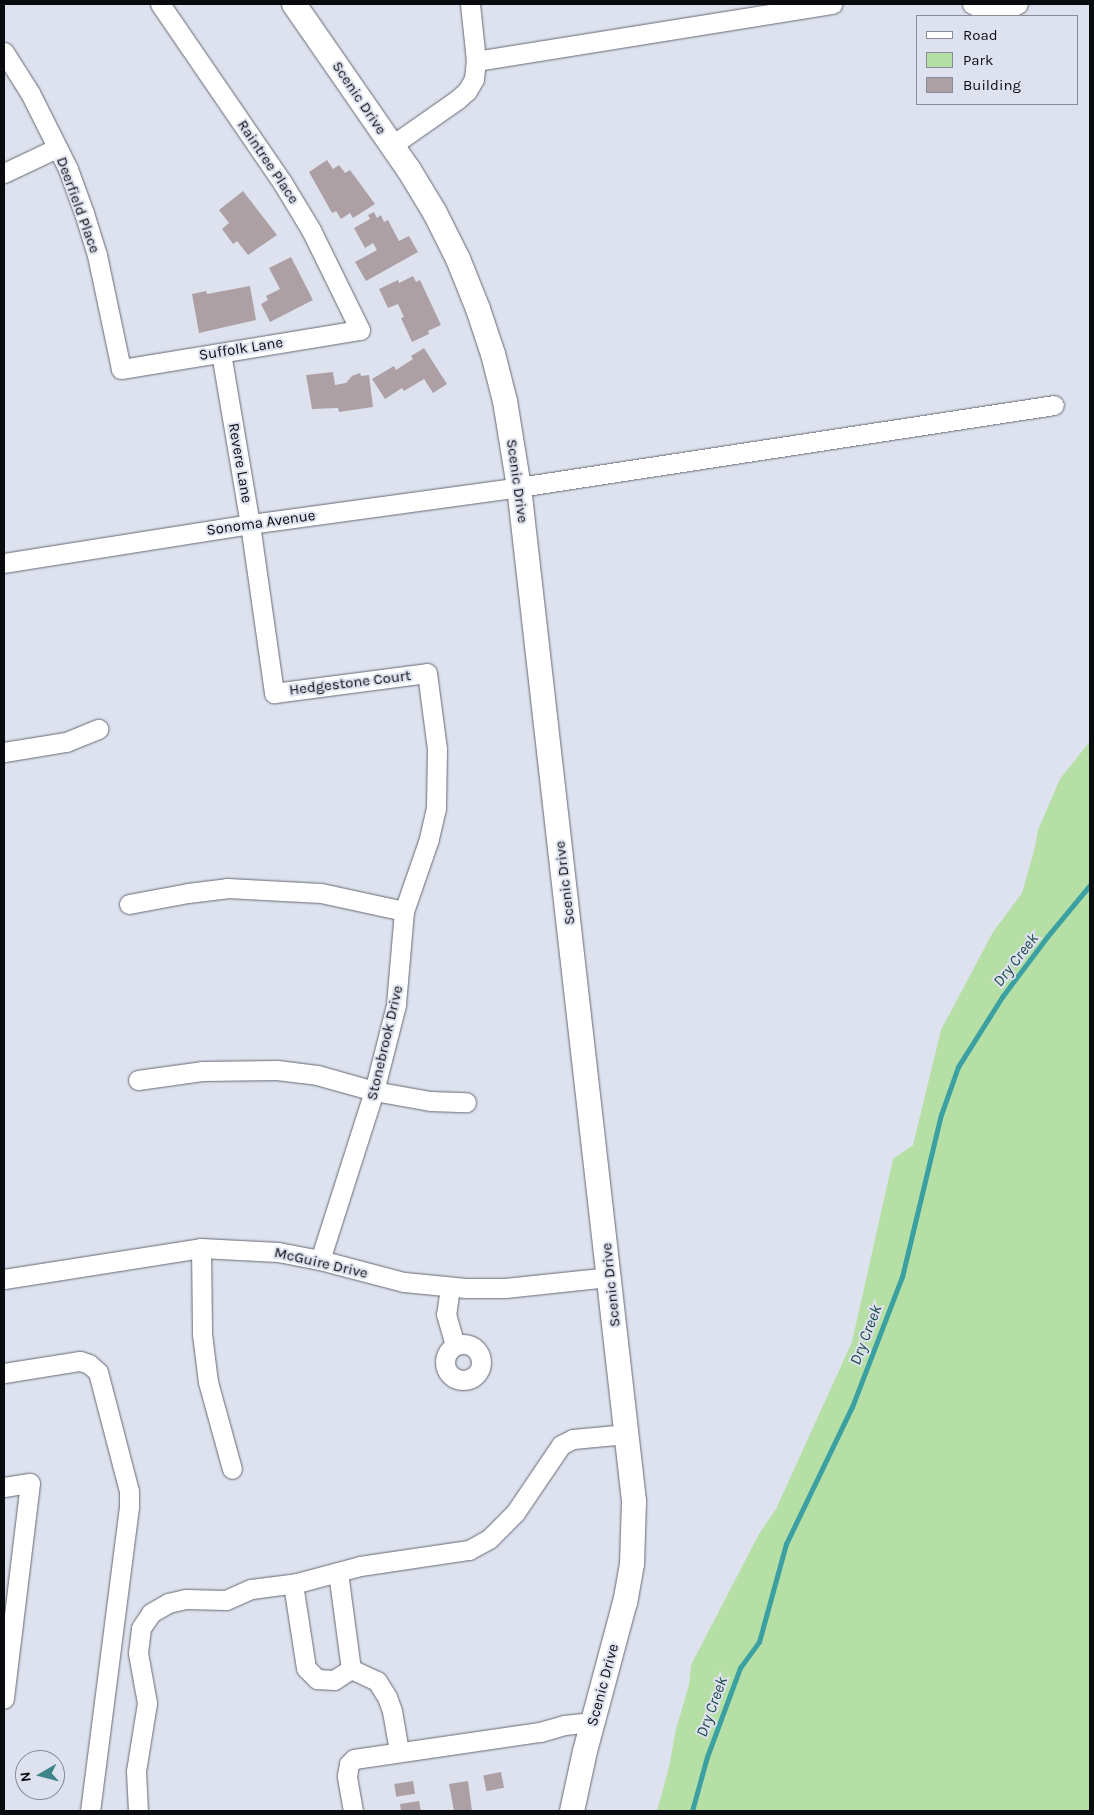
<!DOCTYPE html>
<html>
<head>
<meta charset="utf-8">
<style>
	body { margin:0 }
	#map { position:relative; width:1094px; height:1815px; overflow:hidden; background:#dee2ee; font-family:Karla,sans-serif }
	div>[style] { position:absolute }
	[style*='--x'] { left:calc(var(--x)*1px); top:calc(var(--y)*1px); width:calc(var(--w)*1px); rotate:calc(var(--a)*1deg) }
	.green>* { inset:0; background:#b6dfa5 }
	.stream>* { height:4.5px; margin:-2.25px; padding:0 2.25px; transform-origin:2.25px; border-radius:2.25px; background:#3ba0a1 }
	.building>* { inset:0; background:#ada0a4; transform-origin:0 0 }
	.roads { filter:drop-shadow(0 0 1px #666973) drop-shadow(0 0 1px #666973) }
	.minor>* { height:19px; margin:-9.5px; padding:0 9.5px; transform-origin:9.5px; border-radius:9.5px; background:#fff }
	.minor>.ring { margin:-9.5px; padding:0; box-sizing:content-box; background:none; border:19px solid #fff; border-radius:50% }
	.major>* { height:24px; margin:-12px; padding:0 12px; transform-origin:12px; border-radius:12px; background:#fff }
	span { translate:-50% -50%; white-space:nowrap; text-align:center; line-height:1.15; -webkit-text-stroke:4px #dee2ee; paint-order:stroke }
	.street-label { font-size:15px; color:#0a0b0f }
	.water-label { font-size:16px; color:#1d4a4a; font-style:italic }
	.frame { position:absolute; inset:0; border:5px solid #0a0b0f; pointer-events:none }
	.legend { position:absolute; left:916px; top:15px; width:162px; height:90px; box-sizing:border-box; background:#dee2ee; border:1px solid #898c95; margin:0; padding:6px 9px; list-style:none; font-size:15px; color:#0a0b0f }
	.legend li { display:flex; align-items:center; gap:10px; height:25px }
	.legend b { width:25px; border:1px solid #898c95 }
	.north { position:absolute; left:15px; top:1750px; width:50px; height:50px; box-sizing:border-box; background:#dee2ee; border:1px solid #898c95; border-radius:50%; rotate:262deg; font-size:14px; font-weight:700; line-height:20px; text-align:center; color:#0a0b0f }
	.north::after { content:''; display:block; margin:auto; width:18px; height:22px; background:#3d858b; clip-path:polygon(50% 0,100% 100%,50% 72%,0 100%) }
</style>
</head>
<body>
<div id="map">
	<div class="green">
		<i style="clip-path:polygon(1090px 741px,1090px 1811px,657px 1811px,669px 1767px,676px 1729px,689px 1685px,691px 1665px,759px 1534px,776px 1509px,852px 1342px,893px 1159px,913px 1145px,941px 1030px,993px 932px,1022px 893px,1035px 847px,1038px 830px,1060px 779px)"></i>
	</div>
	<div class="stream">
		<i style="--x:692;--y:1811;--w:56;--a:-74.5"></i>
		<i style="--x:707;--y:1757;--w:95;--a:-69.7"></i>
		<i style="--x:740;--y:1668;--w:32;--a:-54"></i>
		<i style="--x:759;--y:1642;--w:102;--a:-74.6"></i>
		<i style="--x:786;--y:1544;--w:152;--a:-64.3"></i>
		<i style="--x:852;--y:1407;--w:139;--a:-69"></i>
		<i style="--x:902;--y:1277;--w:167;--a:-76.5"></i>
		<i style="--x:941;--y:1115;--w:51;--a:-70.5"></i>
		<i style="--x:958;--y:1067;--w:83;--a:-57.8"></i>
		<i style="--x:1002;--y:997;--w:75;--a:-53.1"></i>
		<i style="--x:1047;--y:937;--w:67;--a:-50.4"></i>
	</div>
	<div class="building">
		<i style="clip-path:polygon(327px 160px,333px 169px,339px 165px,345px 173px,350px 170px,375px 204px,353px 218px,350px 213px,341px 219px,336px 211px,332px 213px,309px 172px)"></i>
		<i style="clip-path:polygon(243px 191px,277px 235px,248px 255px,237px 241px,233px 244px,222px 229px,229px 223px,219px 210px)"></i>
		<i style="clip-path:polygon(374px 212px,377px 218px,381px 215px,384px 222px,388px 220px,399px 241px,409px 236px,418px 252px,366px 281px,355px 262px,377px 250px,373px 243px,365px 248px,354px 228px,370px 219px,368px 215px)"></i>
		<i style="clip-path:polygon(291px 257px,313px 300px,270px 322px,261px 304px,268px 300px,266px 296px,280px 289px,269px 268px)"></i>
		<i style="clip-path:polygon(413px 276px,416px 282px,420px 280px,441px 325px,428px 331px,429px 334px,412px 342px,401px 318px,404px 317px,398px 304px,388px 308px,379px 289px,398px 280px,399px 283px)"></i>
		<i style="clip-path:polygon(250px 286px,256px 320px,199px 333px,192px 294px,206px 291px,207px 294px)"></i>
		<i style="clip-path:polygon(424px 348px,447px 384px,433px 393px,424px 379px,404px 391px,402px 388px,385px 399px,372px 379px,394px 366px,396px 370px,413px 359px,411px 356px)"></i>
		<i style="clip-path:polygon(333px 372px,335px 385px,346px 383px,352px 376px,360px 373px,361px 376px,369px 375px,373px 407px,339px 412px,338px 408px,312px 409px,306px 375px)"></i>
		<i style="left:501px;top:1772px;width:16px;height:18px;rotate:79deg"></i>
		<i style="left:413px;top:1781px;width:13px;height:19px;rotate:81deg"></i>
		<i style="clip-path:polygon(468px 1781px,472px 1811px,454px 1811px,449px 1784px)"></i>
		<i style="clip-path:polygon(419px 1801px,421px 1811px,401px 1811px,400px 1804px)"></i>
	</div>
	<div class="roads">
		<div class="minor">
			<i style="--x:972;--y:4;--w:19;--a:25"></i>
			<i style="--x:989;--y:12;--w:11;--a:5"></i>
			<i style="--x:1000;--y:13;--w:20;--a:-27"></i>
			<i style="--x:4;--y:52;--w:49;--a:57.6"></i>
			<i style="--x:30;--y:93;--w:85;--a:63.4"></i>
			<i style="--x:68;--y:169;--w:47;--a:70"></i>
			<i style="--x:84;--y:213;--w:44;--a:72.8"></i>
			<i style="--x:97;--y:255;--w:116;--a:78.1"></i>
			<i style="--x:121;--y:369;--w:242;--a:-9.3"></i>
			<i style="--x:360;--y:330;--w:111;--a:-116.1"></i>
			<i style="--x:311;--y:230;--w:56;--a:-121.1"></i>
			<i style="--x:282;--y:182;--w:216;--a:-124.4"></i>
			<i style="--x:476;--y:61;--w:361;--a:-9.1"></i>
			<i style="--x:391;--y:146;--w:82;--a:-35"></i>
			<i style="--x:458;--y:99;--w:12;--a:-42"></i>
			<i style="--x:467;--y:91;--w:14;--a:-60"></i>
			<i style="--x:474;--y:79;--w:18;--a:-84"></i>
			<i style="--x:476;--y:61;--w:57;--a:-96"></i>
			<i style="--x:4;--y:173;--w:59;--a:-25.3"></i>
			<i style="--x:221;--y:353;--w:173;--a:80.4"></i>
			<i style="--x:250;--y:524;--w:171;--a:81.9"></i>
			<i style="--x:274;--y:693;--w:154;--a:-7.4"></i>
			<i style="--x:427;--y:673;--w:77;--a:82.5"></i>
			<i style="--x:437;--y:749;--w:59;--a:91"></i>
			<i style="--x:436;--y:808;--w:32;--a:103"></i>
			<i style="--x:429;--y:839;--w:76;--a:109.1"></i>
			<i style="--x:404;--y:911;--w:94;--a:94.9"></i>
			<i style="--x:396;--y:1005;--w:89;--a:104.3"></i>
			<i style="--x:374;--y:1091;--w:177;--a:107.7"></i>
			<i style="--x:4;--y:563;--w:249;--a:-9"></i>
			<i style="--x:250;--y:524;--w:272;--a:-7.8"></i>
			<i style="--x:519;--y:487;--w:541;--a:-8.71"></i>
			<i style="--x:4;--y:752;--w:63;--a:-9.2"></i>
			<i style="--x:66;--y:742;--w:35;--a:-22"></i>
			<i style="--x:129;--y:904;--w:60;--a:-10.6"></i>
			<i style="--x:188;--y:893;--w:39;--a:-7"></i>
			<i style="--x:227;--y:888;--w:94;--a:3"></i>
			<i style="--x:321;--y:893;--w:85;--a:12.2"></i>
			<i style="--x:138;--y:1080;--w:66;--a:-7.9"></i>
			<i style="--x:203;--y:1071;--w:74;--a:-0.8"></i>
			<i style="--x:277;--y:1070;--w:40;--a:7.1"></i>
			<i style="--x:317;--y:1075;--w:59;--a:15.7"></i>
			<i style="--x:374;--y:1091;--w:57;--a:10.1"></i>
			<i style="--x:430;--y:1101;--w:36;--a:2"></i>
			<i style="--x:201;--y:1248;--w:86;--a:89.3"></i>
			<i style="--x:202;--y:1334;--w:48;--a:82.9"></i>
			<i style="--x:208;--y:1382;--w:90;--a:74.6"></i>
			<i style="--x:4;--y:1279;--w:199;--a:-8.9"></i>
			<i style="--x:201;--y:1248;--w:77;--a:3"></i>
			<i style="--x:278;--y:1252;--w:43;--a:10.8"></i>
			<i style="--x:320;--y:1260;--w:87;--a:14.7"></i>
			<i style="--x:404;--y:1282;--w:62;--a:5.5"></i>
			<i style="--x:466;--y:1288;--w:39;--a:0"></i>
			<i style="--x:505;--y:1288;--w:106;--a:-6"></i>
			<i style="--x:450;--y:1287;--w:27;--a:98"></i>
			<i style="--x:446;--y:1314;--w:33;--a:74"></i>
			<i class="ring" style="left:445px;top:1344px;width:17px;height:17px"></i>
			<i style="--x:4;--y:1373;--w:77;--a:-9"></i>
			<i style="--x:80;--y:1361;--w:9;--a:18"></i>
			<i style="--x:89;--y:1364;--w:12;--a:42"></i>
			<i style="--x:98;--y:1372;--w:123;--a:75.4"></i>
			<i style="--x:129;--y:1491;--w:16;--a:90"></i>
			<i style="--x:129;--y:1507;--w:306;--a:97.3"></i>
			<i style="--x:4;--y:1487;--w:26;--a:-9"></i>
			<i style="--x:30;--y:1483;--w:217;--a:96.9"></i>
			<i style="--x:338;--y:1572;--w:98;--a:82.4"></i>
			<i style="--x:293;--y:1584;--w:85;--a:81.2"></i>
			<i style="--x:306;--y:1668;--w:16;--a:45"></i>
			<i style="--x:317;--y:1679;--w:17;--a:3"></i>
			<i style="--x:334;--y:1680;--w:20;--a:-33"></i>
			<i style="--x:351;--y:1669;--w:29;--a:25"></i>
			<i style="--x:377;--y:1681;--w:19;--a:58"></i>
			<i style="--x:387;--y:1697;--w:15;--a:70"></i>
			<i style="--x:392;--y:1711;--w:41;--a:80.1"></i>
			<i style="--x:138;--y:1811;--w:40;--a:-92.9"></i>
			<i style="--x:136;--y:1771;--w:69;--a:-80.8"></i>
			<i style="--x:147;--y:1703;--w:51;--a:-100.2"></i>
			<i style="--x:138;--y:1653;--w:25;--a:-83"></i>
			<i style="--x:141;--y:1628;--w:18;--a:-56"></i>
			<i style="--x:151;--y:1613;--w:20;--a:-30"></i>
			<i style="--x:168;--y:1603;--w:18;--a:-13"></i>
			<i style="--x:186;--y:1599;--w:40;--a:1.4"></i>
			<i style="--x:226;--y:1600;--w:27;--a:-24"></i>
			<i style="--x:251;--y:1589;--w:46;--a:-7.4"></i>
			<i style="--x:297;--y:1583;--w:65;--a:-15.1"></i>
			<i style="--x:360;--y:1566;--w:110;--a:-8.4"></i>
			<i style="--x:469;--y:1550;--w:23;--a:-29"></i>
			<i style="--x:489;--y:1539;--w:37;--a:-45"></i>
			<i style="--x:515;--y:1513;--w:82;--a:-55.9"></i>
			<i style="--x:561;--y:1445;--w:13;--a:-27"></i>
			<i style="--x:573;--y:1439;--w:54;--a:-5.3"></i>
			<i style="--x:353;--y:1811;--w:36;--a:-100"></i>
			<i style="--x:347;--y:1776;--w:12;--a:-81"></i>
			<i style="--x:349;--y:1764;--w:7;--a:-45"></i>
			<i style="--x:354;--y:1759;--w:188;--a:-8.3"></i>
			<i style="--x:540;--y:1732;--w:25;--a:-16"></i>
			<i style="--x:564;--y:1725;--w:29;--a:-6"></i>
		</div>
		<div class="major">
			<i style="--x:294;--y:4;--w:202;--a:55.3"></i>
			<i style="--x:409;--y:170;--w:50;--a:58.8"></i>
			<i style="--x:435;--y:213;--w:51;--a:63.4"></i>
			<i style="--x:458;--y:259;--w:54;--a:68.2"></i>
			<i style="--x:478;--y:309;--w:47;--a:71.6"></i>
			<i style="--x:493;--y:354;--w:49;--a:75.7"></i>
			<i style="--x:505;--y:401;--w:87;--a:80.8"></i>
			<i style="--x:519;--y:487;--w:1021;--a:83.53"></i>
			<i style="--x:634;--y:1501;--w:63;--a:91.8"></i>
			<i style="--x:632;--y:1564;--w:39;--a:100"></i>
			<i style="--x:625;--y:1602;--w:154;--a:105"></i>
			<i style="--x:585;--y:1751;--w:61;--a:102.2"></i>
		</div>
	</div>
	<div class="street-label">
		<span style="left:359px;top:98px;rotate:56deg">Scenic Drive</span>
		<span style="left:268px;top:162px;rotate:56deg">Raintree Place</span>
		<span style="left:78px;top:205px;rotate:70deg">Deerfield Place</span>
		<span style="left:241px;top:349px;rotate:-9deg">Suffolk Lane</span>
		<span style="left:240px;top:463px;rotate:80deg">Revere Lane</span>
		<span style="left:517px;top:481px;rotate:82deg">Scenic Drive</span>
		<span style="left:261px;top:523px;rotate:-8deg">Sonoma Avenue</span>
		<span style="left:350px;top:683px;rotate:-7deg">Hedgestone Court</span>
		<span style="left:565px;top:883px;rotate:-97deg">Scenic Drive</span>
		<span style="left:385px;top:1043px;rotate:-77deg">Stonebrook Drive</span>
		<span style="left:321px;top:1263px;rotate:13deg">McGuire Drive</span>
		<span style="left:611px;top:1285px;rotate:-96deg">Scenic Drive</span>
		<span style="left:603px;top:1685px;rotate:-75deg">Scenic Drive</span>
	</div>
	<div class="water-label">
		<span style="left:1016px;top:960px;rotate:-52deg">Dry Creek</span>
		<span style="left:866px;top:1335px;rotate:-69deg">Dry Creek</span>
		<span style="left:712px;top:1707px;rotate:-70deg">Dry Creek</span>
	</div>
	<div class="frame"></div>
	<ul class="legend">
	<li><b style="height:6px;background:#fff"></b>Road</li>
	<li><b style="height:14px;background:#b6dfa5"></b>Park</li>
	<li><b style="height:14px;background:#ada0a4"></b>Building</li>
	</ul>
	<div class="north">N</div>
</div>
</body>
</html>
